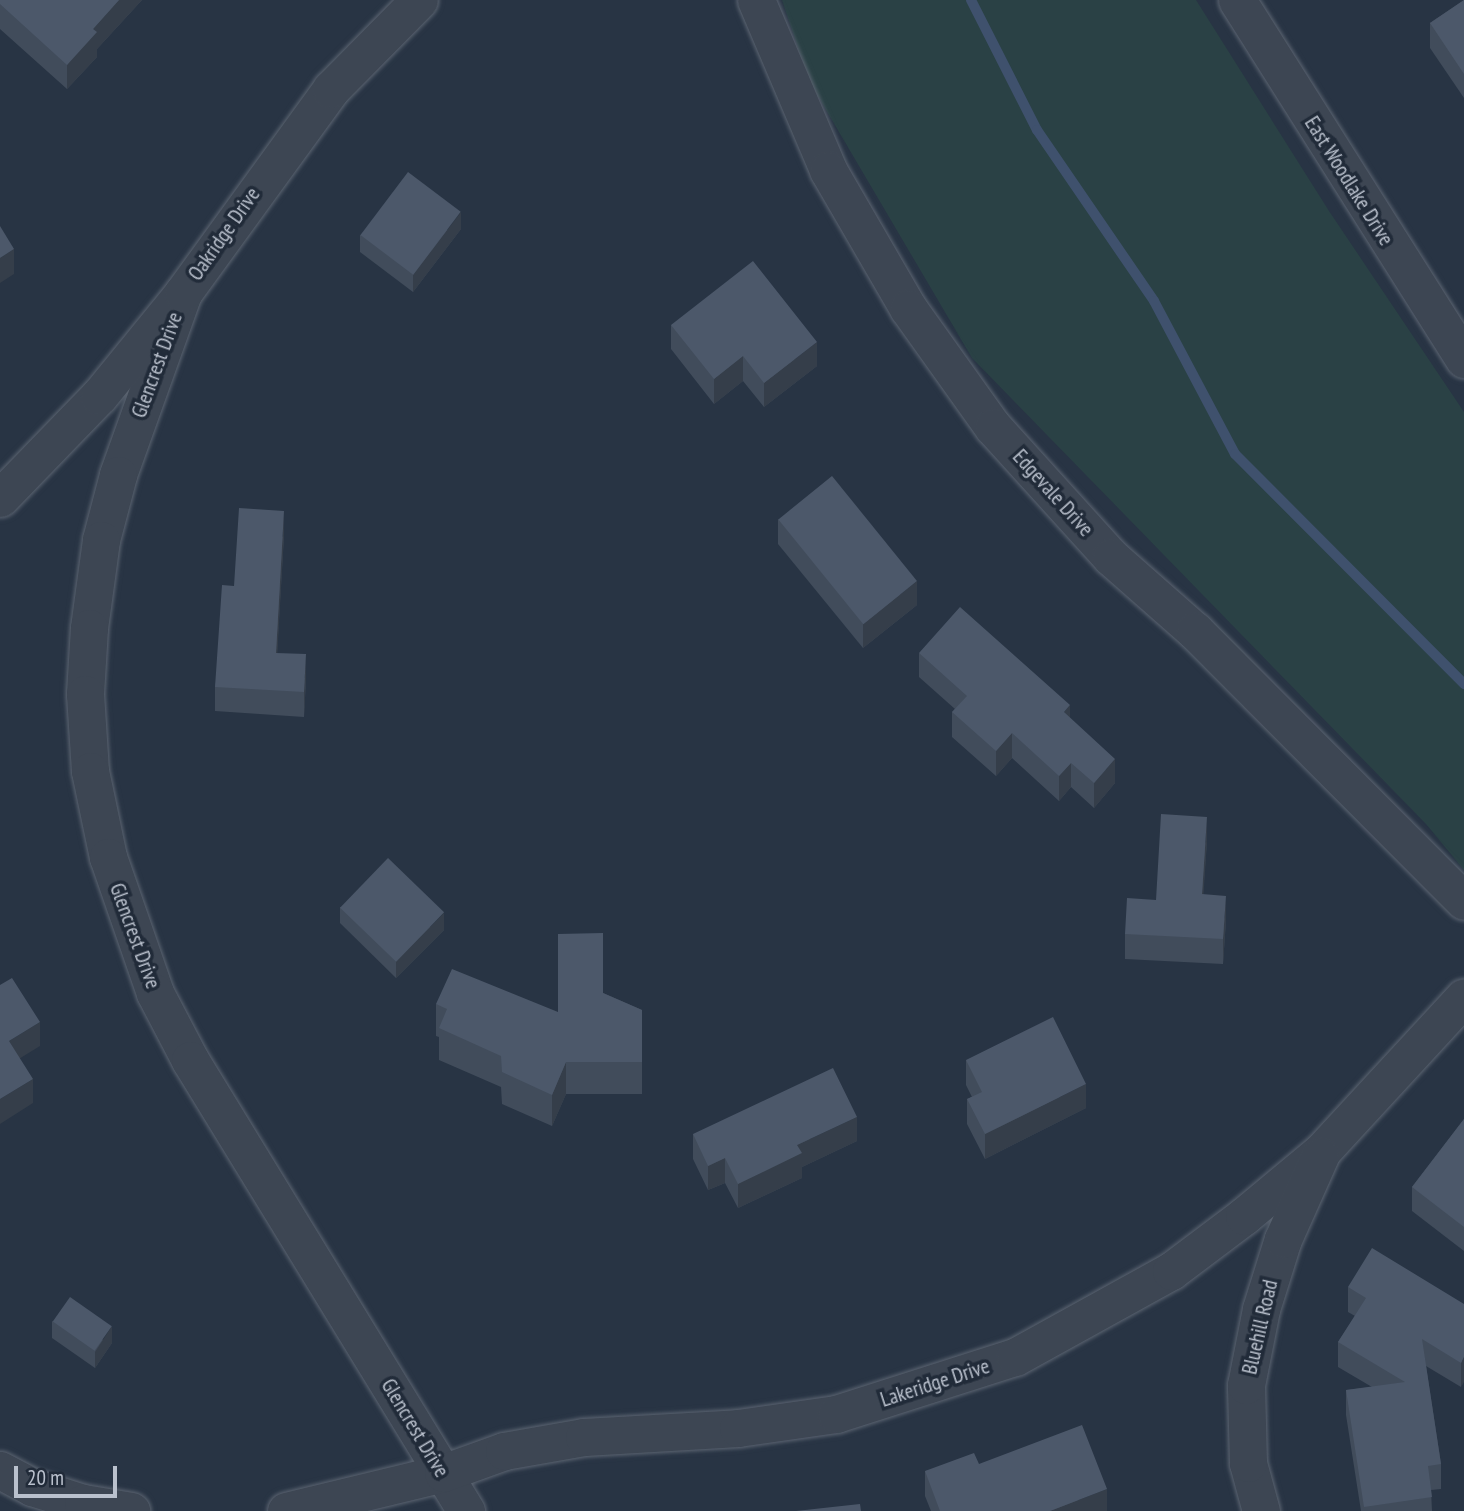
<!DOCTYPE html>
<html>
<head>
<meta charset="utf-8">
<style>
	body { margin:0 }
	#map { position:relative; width:1464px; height:1511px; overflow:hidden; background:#283444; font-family:"PT Sans Narrow",sans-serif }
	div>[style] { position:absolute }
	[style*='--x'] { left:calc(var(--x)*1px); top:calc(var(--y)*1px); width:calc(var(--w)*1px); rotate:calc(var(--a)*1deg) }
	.green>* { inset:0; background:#2a4145 }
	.stream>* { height:10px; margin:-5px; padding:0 5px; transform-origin:5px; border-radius:5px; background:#3f516d }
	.roads { filter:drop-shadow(0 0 2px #5b6471) drop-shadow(0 0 2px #5b6471) }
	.minor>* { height:37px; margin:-18.5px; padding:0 18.5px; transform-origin:18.5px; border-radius:18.5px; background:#3d4653 }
	.wall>* { inset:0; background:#414c5b }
	.shaded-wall>* { inset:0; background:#353e4a }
	.building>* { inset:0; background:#4c586a; transform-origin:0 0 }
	span { translate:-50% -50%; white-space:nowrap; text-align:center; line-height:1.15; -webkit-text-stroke:7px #212b39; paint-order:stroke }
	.street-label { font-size:21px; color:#bac1cd }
	.scale { position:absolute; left:14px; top:1466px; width:103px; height:32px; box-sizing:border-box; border:4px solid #bac1cd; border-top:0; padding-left:9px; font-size:21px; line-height:24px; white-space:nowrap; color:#bac1cd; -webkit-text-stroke:5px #212b39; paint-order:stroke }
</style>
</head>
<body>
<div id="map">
	<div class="green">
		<i style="clip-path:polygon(782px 0,1196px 0,1329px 211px,1464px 412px,1464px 870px,1426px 824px,972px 358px,809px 81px)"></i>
	</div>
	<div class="stream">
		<i style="--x:971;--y:0;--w:146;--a:63.1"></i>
		<i style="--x:1037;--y:130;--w:207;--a:55.6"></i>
		<i style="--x:1154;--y:301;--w:173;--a:62.1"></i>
		<i style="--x:1235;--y:454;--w:325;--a:45.1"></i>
	</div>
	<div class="roads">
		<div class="minor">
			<i style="--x:756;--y:0;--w:185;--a:67"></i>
			<i style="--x:828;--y:170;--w:160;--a:59.9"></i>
			<i style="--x:908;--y:308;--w:146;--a:54.5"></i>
			<i style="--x:993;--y:427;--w:176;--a:47.8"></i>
			<i style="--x:1111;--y:557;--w:112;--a:41.4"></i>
			<i style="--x:1195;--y:631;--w:381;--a:45.1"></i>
			<i style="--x:1237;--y:0;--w:425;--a:57.7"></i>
			<i style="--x:183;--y:293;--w:193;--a:109.7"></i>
			<i style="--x:118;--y:475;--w:67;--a:104.7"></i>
			<i style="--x:101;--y:540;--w:89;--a:97.8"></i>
			<i style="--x:89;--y:628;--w:66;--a:93.5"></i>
			<i style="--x:85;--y:694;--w:77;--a:86.3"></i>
			<i style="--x:90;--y:771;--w:88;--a:78.2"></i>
			<i style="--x:108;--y:857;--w:144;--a:70.9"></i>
			<i style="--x:155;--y:993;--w:76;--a:62.4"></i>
			<i style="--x:190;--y:1060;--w:529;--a:58.53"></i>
			<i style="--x:0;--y:498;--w:142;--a:-45.9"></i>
			<i style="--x:99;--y:396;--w:133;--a:-50.8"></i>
			<i style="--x:183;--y:293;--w:252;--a:-54"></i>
			<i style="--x:331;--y:89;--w:125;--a:-45.3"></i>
			<i style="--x:0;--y:1470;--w:36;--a:28"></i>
			<i style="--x:32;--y:1487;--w:53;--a:17.4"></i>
			<i style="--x:83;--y:1503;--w:49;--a:9.5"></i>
			<i style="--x:286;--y:1511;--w:162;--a:-13.6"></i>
			<i style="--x:443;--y:1473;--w:65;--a:-19.8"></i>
			<i style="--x:504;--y:1451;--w:81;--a:-9.9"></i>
			<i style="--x:584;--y:1437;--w:154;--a:-3.3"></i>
			<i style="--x:738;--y:1428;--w:99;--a:-8.1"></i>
			<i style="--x:836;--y:1414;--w:188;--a:-17.7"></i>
			<i style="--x:1015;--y:1357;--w:178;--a:-28.9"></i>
			<i style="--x:1171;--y:1271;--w:91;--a:-37"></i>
			<i style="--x:1244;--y:1216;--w:102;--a:-39.8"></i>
			<i style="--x:1322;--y:1151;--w:209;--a:-47.3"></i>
			<i style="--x:1261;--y:1511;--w:50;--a:-105.2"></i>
			<i style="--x:1248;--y:1463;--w:78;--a:-91.5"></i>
			<i style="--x:1246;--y:1385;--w:77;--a:-78.8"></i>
			<i style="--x:1261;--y:1309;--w:73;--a:-72.6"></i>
			<i style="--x:1283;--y:1239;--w:91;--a:-66"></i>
		</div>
	</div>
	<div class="wall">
		<i style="clip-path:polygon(0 0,142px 0,97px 49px,97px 57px,67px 89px,0 29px)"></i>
		<i style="clip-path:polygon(1464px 0,1464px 98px,1430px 48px,1430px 23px)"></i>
		<i style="clip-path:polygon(461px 229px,413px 292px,360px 252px,360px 235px)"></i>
		<i style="clip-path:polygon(671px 325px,817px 366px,764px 407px,743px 381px,714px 404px,671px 349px)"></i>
		<i style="clip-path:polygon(778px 519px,917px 605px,863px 648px,778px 544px)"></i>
		<i style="clip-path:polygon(284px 535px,277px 653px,306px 679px,304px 717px,215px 711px,215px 687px,234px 586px)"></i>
		<i style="clip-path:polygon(919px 653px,1070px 718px,1115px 783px,1094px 808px,1071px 787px,1059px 801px,1012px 758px,996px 776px,952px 737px,952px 712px,955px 709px,919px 677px)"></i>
		<i style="clip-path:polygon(1207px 841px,1203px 894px,1226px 920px,1223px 964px,1125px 959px,1125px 934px,1156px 900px)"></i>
		<i style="clip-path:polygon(340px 907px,444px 930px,396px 978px,340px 923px)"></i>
		<i style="clip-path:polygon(603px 993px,642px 1010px,642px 1094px,566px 1094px,552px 1126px,502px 1104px,501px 1087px,439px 1060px,439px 1037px,436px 1036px,436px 1004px,558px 1012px)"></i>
		<i style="clip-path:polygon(966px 1060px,1086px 1108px,985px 1159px,967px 1124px,967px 1099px,972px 1097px,966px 1085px)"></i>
		<i style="clip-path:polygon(1464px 1119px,1464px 1251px,1412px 1211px,1412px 1187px)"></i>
		<i style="clip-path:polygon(693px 1134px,857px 1141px,802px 1167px,802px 1178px,738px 1208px,725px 1183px,708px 1190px,693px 1159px)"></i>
		<i style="clip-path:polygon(1348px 1287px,1464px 1304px,1461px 1387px,1426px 1366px,1441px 1464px,1441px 1489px,1431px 1490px,1432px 1511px,1361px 1511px,1346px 1415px,1346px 1390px,1372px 1387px,1338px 1367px,1338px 1342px,1355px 1316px,1348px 1312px)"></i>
		<i style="clip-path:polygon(52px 1321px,112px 1343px,95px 1368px,52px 1338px)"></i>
		<i style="clip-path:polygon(979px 1464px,1107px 1511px,931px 1511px,925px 1496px,925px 1471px)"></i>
	</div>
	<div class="shaded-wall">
		<i style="clip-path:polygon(119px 0,142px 0,97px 49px,97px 57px,67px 89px,67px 65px,93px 29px)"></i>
		<i style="clip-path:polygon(461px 212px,461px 229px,413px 292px,413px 275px)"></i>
		<i style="clip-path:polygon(14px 249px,14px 274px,0 283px,0 258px)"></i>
		<i style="clip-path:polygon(817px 342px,817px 366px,764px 407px,764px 383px)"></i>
		<i style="clip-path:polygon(743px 356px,743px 381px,714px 404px,714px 379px)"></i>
		<i style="clip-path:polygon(284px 511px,284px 535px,276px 677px,276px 653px)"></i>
		<i style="clip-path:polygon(917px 581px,917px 605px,863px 648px,863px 624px)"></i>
		<i style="clip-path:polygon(306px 654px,306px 679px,304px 717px,304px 692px)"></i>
		<i style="clip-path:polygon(1070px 705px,1070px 730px,1064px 712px)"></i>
		<i style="clip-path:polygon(1012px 733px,1012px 758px,996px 776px,996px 751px)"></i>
		<i style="clip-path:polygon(1115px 759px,1115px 783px,1094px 808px,1094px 783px)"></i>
		<i style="clip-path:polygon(1071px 763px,1071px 787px,1059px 801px,1059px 776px)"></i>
		<i style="clip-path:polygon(1207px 817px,1207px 841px,1202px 918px,1202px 894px)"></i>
		<i style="clip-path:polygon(1226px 896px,1226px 920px,1223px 964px,1223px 939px)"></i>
		<i style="clip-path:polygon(444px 913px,444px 930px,396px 978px,396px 961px)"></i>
		<i style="clip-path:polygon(40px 1022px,40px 1046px,9px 1065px,9px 1041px)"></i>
		<i style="clip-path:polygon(566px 1062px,566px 1094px,552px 1126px,552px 1095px)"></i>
		<i style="clip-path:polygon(33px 1079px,33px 1103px,0 1124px,0 1099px)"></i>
		<i style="clip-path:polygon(1086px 1084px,1086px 1108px,985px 1159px,985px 1134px)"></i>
		<i style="clip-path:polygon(857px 1117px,857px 1141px,802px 1167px,802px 1178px,738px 1208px,738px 1184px,797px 1145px)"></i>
		<i style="clip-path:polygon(725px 1158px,725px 1183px,708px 1190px,708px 1166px)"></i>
		<i style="clip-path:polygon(112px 1326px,112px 1343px,95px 1368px,95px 1352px)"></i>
		<i style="clip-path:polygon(1464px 1357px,1464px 1382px,1461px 1387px,1461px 1363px)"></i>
		<i style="clip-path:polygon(1107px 1489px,1107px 1511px,1050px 1511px)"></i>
	</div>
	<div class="building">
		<i style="clip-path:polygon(0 0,119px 0,93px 29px,97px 32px,67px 65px,0 4px)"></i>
		<i style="clip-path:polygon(1464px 0,1464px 74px,1430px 23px)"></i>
		<i style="left:408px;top:172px;width:66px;height:79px;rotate:37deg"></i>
		<i style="clip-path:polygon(0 226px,14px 249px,0 258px)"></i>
		<i style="clip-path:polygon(753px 261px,817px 342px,764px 383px,743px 356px,714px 379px,671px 325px)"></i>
		<i style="left:832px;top:476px;width:135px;height:69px;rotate:51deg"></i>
		<i style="clip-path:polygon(239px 508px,284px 511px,276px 653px,306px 654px,304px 692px,215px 687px,222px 585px,234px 586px)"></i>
		<i style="clip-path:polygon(960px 607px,1070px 705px,1064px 712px,1115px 759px,1094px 783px,1071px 763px,1059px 776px,1012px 733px,996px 751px,952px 712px,967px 696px,919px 653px)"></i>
		<i style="clip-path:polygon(1161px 814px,1207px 817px,1202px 894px,1226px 896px,1223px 939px,1125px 934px,1127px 898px,1156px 900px)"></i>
		<i style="left:388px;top:858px;width:78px;height:69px;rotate:44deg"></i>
		<i style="clip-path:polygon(603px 933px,603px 993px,642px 1010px,642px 1062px,566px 1062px,552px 1095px,502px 1072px,501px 1056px,439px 1028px,447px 1009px,436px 1004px,452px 969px,558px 1012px,558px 934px)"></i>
		<i style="clip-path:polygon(12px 978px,40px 1022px,9px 1041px,33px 1079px,0 1099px,0 985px)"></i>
		<i style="clip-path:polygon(1053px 1017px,1086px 1084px,985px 1134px,967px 1099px,982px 1092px,966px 1060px)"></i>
		<i style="clip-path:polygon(833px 1068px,857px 1117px,797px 1145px,802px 1153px,738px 1184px,725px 1158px,708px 1166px,693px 1134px)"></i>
		<i style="clip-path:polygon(1464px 1119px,1464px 1227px,1412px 1187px)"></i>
		<i style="clip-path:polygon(1372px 1248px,1464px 1304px,1464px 1357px,1461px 1363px,1422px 1339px,1441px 1464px,1428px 1466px,1432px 1497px,1364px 1507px,1346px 1390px,1405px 1382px,1338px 1342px,1366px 1298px,1348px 1287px)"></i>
		<i style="left:70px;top:1297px;width:51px;height:30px;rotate:35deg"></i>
		<i style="clip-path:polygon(1082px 1425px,1107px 1489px,1050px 1511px,940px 1511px,925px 1471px,974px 1453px,979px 1464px)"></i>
		<i style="clip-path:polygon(860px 1504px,861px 1511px,796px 1511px)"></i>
	</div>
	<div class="street-label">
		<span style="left:1349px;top:181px;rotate:58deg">East Woodlake Drive</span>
		<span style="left:224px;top:234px;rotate:-55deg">Oakridge Drive</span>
		<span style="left:157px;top:365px;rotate:-70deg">Glencrest Drive</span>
		<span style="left:1053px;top:493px;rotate:48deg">Edgevale Drive</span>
		<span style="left:135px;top:936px;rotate:70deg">Glencrest Drive</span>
		<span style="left:1260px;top:1327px;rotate:-77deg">Bluehill Road</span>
		<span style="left:935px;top:1383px;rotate:-18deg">Lakeridge Drive</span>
		<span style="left:415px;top:1428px;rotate:59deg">Glencrest Drive</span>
	</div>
	<div class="scale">20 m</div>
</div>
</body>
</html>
